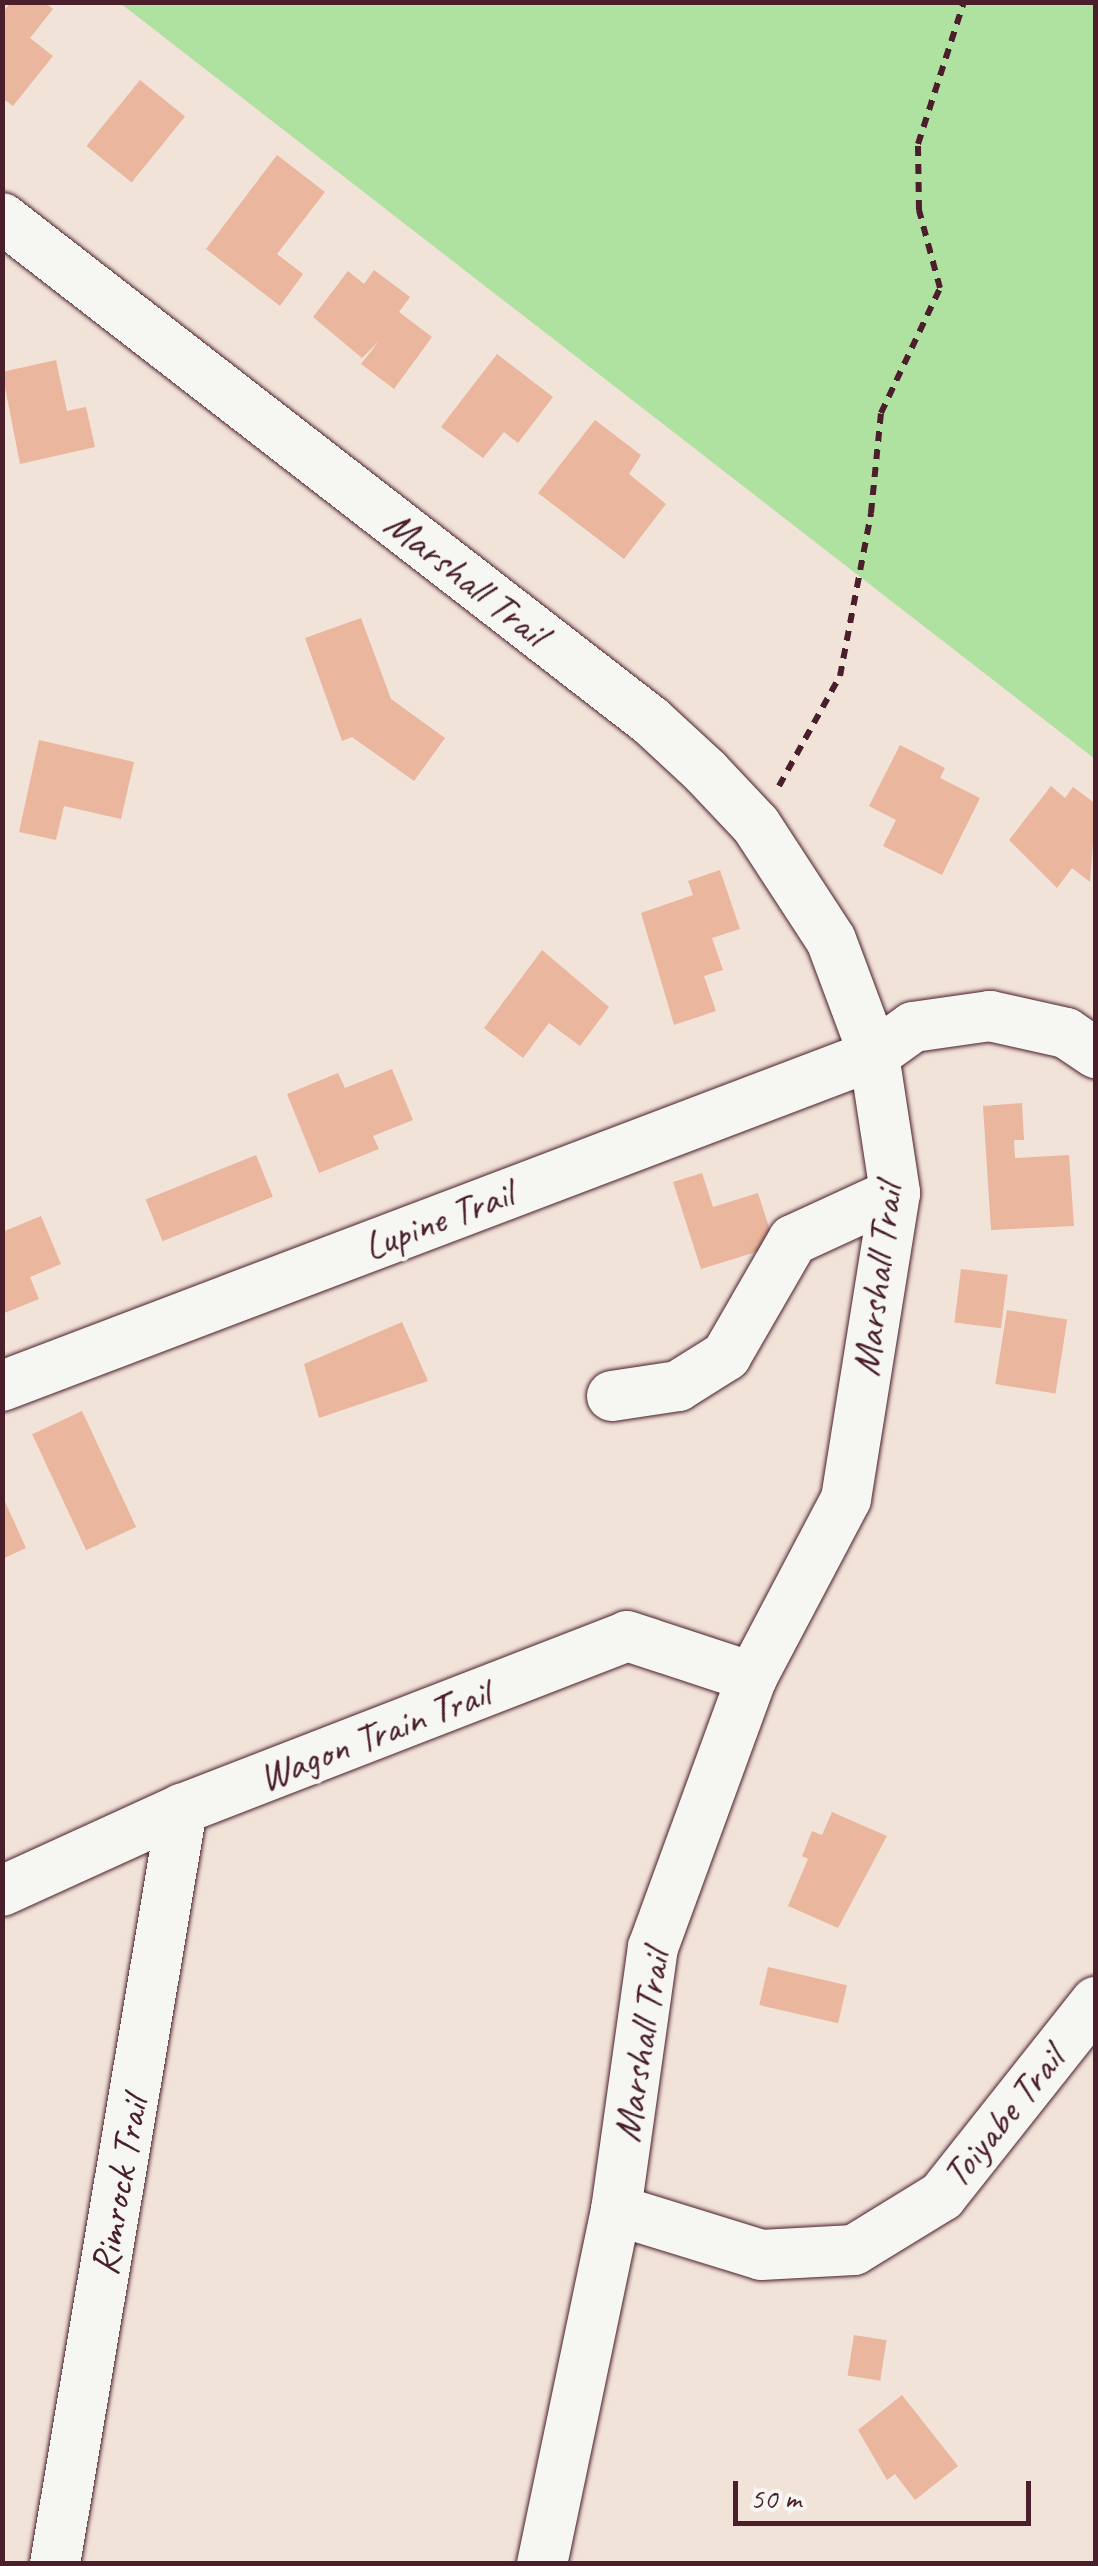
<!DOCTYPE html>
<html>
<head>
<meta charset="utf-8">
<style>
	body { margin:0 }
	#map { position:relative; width:1098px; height:2566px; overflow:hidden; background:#f2e3d9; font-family:Caveat,sans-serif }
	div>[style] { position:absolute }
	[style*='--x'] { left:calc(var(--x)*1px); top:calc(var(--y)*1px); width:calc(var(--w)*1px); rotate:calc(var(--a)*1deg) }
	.green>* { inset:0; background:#afe1a1 }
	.building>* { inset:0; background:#eab69e; transform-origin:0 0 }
	.path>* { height:6px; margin-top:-3px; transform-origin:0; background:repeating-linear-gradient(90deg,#4a1f2b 0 10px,transparent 0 18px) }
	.roads { filter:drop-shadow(0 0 2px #4a1f2b) drop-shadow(0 0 2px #4a1f2b) }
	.minor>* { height:50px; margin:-25px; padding:0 25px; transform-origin:25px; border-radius:25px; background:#f6f6f2 }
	span { translate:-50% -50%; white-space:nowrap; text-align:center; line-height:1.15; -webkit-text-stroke:9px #f6f6f2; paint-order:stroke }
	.street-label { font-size:40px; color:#4a1f2b }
	.frame { position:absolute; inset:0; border:5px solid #4a1f2b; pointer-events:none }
	.scale { position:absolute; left:733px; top:2481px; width:298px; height:45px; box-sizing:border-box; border:5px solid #4a1f2b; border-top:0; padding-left:12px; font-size:30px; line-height:35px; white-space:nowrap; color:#4a1f2b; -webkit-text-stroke:8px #f6f6f2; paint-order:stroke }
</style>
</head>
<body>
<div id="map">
	<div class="green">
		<i style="clip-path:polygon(120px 3px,1095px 3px,1095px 759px)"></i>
	</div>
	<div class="building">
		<i style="clip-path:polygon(11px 2px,44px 2px,53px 9px,30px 38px,53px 56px,13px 106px,2px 98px,2px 13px)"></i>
		<i style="left:140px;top:80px;width:58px;height:85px;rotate:39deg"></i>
		<i style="clip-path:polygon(277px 155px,325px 192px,277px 254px,303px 274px,280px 306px,206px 249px)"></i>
		<i style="clip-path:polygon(374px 270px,410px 297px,399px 312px,432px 337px,394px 389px,361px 364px,379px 341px,362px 358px,313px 317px,348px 271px,364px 284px)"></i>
		<i style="clip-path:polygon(497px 354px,553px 397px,518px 443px,504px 432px,483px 458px,441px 427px)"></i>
		<i style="clip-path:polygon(56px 360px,67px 411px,86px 407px,95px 447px,20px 464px,2px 372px)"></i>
		<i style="clip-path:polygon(595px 420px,641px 455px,629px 474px,666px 504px,624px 559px,538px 493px)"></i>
		<i style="clip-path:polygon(361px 618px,391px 699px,445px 738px,414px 781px,352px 737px,342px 741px,305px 638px)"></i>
		<i style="clip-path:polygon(39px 740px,134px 762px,121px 819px,64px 806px,56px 840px,19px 832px)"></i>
		<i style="clip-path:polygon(900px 745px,945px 768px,940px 778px,980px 798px,942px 875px,883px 846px,896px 820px,869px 806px)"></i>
		<i style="clip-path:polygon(1051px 786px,1065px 798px,1073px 787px,1096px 804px,1090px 882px,1072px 868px,1057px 888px,1009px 840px)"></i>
		<i style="clip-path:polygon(720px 870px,740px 929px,712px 938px,723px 970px,704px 976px,716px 1011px,674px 1025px,641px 913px,693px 895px,688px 881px)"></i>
		<i style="clip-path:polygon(542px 950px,609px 1007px,580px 1046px,549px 1023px,523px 1058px,484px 1028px)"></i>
		<i style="clip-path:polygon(392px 1069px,413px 1120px,373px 1136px,379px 1149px,319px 1173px,287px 1094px,338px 1073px,345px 1088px)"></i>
		<i style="clip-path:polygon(1022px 1103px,1024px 1140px,1014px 1140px,1015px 1158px,1069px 1155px,1074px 1226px,991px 1230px,983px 1106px)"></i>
		<i style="left:256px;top:1155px;width:45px;height:119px;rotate:68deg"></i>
		<i style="clip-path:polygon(702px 1173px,713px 1207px,758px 1193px,775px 1246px,701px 1269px,673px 1182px)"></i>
		<i style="clip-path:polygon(41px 1216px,61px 1264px,30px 1277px,39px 1299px,2px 1314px,2px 1232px)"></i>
		<i style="left:961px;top:1269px;width:47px;height:54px;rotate:7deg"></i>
		<i style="left:1007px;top:1310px;width:61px;height:75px;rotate:9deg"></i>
		<i style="clip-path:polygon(402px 1322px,428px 1381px,319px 1418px,304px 1364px)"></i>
		<i style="left:82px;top:1411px;width:128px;height:55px;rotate:65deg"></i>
		<i style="clip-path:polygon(2px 1495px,26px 1548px,2px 1559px)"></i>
		<i style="clip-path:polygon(832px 1812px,887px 1836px,838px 1928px,788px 1906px,808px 1859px,802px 1856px,812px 1831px,822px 1835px)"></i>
		<i style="left:768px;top:1967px;width:81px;height:39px;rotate:13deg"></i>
		<i style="left:854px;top:2335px;width:33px;height:41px;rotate:9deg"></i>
		<i style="clip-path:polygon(902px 2395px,958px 2466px,915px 2500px,895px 2474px,887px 2480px,858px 2430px)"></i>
	</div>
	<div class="path">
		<i style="--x:779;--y:786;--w:126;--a:-61"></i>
		<i style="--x:840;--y:676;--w:166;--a:-79.2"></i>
		<i style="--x:871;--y:513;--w:100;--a:-84.3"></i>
		<i style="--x:881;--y:413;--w:138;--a:-64.7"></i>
		<i style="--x:940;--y:288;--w:81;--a:-105.1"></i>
		<i style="--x:919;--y:210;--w:66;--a:-90.9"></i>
		<i style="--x:918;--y:144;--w:149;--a:-72.1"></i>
	</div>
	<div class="roads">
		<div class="minor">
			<i style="--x:2;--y:218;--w:821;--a:37.78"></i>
			<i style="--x:651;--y:721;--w:75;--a:42.8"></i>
			<i style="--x:706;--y:772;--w:73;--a:46.7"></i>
			<i style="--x:756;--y:825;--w:137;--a:56.9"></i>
			<i style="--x:831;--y:940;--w:123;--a:69.5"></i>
			<i style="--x:874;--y:1055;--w:140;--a:81.3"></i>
			<i style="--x:895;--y:1193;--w:310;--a:99.1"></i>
			<i style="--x:846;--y:1499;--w:201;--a:117.8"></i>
			<i style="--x:752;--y:1677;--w:288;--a:110.1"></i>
			<i style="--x:653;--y:1947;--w:266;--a:98"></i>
			<i style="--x:616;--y:2210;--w:362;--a:101.8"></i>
			<i style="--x:2;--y:1386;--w:933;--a:-20.79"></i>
			<i style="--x:874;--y:1055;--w:48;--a:-35.7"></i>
			<i style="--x:913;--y:1027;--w:78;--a:-8.1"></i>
			<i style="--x:990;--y:1016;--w:78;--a:12.6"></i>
			<i style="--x:1066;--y:1033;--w:36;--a:34"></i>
			<i style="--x:612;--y:1396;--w:67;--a:-8.6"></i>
			<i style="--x:678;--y:1386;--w:57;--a:-32"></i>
			<i style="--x:726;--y:1356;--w:134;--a:-60"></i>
			<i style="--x:793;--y:1240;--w:112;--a:-24.7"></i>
			<i style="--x:2;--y:1891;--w:198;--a:-24.5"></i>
			<i style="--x:182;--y:1809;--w:477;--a:-21.2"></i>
			<i style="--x:627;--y:1636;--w:132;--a:18.2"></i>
			<i style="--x:616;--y:2210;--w:152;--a:17.2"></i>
			<i style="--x:761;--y:2255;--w:93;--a:-3.1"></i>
			<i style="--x:854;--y:2250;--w:103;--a:-31.5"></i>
			<i style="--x:942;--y:2196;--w:248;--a:-51.6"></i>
			<i style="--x:55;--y:2564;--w:766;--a:-80.45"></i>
		</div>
	</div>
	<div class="street-label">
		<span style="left:466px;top:578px;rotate:38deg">Marshall Trail</span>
		<span style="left:438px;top:1220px;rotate:-21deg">Lupine Trail</span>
		<span style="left:877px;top:1280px;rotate:-83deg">Marshall Trail</span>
		<span style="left:374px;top:1735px;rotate:-21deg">Wagon Train Trail</span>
		<span style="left:641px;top:2046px;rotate:-81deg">Marshall Trail</span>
		<span style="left:1003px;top:2117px;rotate:-51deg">Toiyabe Trail</span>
		<span style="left:119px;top:2186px;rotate:-80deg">Rimrock Trail</span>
	</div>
	<div class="frame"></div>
	<div class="scale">50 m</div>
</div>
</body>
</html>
